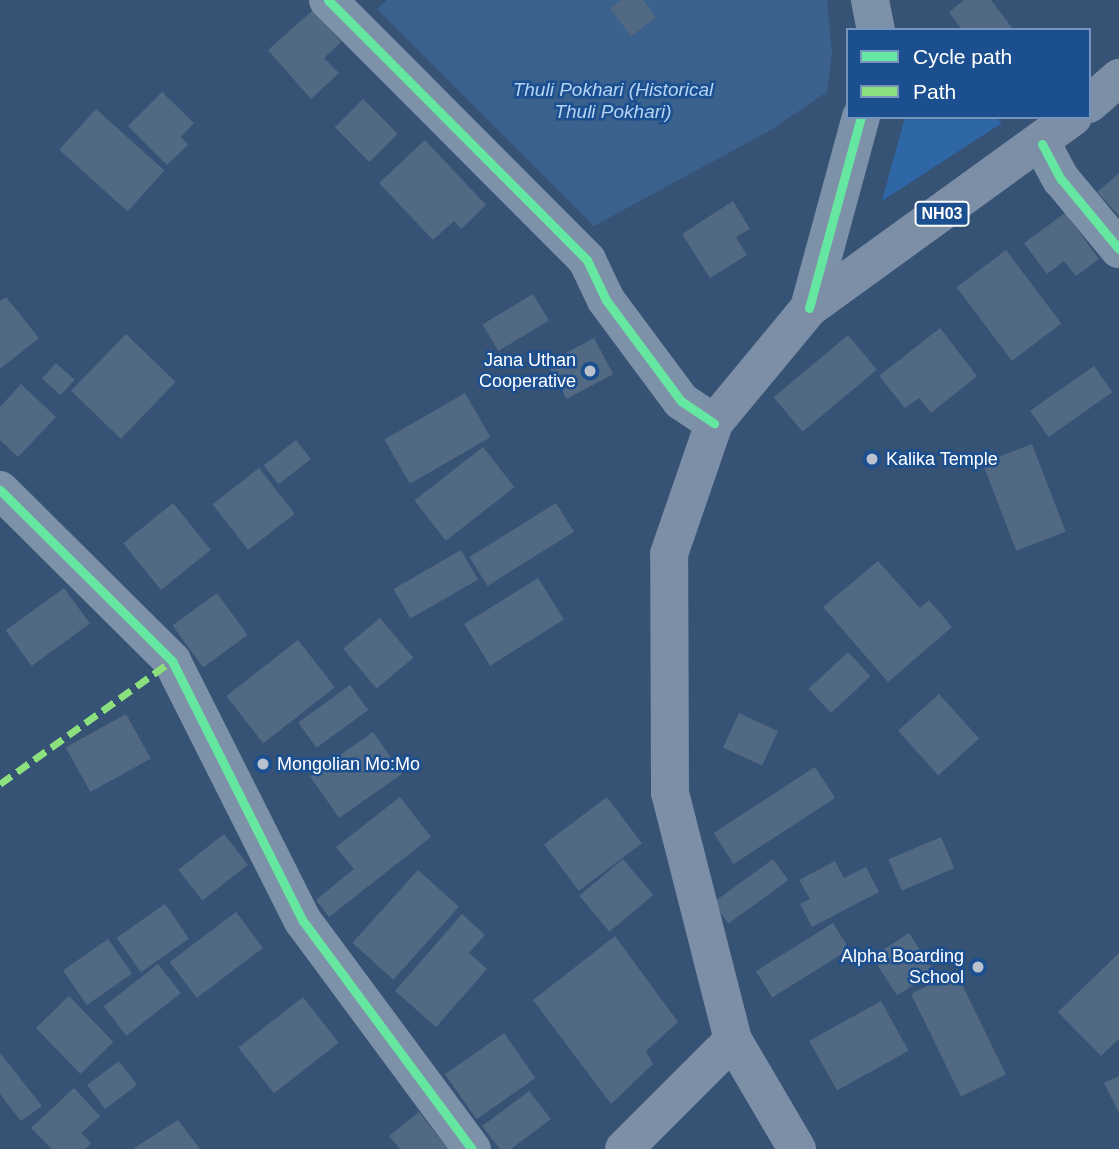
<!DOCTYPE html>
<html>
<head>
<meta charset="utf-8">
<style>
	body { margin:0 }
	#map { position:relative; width:1119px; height:1149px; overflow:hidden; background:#365274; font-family:Arial,sans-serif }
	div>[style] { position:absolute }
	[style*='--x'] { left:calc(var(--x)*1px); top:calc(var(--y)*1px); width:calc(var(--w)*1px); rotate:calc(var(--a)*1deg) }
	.green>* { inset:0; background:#2f66a5 }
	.water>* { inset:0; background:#3b618d }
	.building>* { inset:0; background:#526984; transform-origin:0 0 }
	.minor>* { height:38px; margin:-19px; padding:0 19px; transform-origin:19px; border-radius:19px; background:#7d92a8 }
	.primary>* { height:38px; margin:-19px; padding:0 19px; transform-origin:19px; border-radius:19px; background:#7d8ea7 }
	.quiet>* { height:7px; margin-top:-3.5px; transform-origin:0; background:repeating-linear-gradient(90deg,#8de07e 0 14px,transparent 0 21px) }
	.cycleway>* { height:9px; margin:-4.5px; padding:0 4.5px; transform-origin:4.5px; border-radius:4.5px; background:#66e7a1 }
	.dots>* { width:19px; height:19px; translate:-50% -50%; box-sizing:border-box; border:4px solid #1b4f8f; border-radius:50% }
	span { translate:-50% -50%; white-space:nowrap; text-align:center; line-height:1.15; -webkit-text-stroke:5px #1b4f8f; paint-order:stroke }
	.shield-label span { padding:2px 5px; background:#1b4f8f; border:2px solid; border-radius:5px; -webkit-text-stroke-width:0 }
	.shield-label { font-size:16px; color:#fff; font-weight:700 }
	.poi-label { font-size:18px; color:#fff }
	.right { translate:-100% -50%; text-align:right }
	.left { translate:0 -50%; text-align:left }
	.water-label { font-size:19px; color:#b5d3f5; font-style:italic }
	.legend { position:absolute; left:846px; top:28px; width:245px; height:91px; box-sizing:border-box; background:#1b4f8f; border:2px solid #7695bc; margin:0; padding:9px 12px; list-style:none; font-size:21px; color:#fff }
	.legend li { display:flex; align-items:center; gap:14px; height:35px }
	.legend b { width:35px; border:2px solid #7695bc }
</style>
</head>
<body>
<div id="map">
	<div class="green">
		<i style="clip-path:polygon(905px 117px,995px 117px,1002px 123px,882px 201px)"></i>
	</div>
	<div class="water">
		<i style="clip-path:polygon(387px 0,827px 0,832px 53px,827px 92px,771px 130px,594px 226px,377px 9px)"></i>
	</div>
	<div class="building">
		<i style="clip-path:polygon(622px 0,643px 0,656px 18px,631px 36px,610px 8px)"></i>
		<i style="clip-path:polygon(964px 0,991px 0,1013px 29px,962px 30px,949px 12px)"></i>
		<i style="clip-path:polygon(313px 10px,341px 42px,324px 58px,339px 73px,311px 99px,268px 50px)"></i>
		<i style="clip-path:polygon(162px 92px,194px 123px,181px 137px,188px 145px,167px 165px,128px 126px)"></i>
		<i style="left:363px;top:99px;width:49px;height:40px;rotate:45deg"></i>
		<i style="left:96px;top:109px;width:92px;height:55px;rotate:42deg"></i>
		<i style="clip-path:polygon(425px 140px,486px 205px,461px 229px,454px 221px,433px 240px,379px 183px)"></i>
		<i style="clip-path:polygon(1119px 173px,1119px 216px,1097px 192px)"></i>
		<i style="clip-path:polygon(733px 201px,750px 229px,736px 237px,747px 255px,710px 278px,682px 234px)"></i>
		<i style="clip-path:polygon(1065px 213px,1099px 259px,1076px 276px,1064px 261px,1047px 274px,1024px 243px)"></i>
		<i style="left:1006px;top:250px;width:92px;height:62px;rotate:53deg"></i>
		<i style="left:533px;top:294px;width:31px;height:59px;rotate:59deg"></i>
		<i style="clip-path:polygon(6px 297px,39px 338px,0 369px,0 301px)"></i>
		<i style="clip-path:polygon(940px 328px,977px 376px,931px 413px,919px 398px,905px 408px,879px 376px)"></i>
		<i style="left:126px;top:334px;width:69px;height:79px;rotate:44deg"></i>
		<i style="left:848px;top:335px;width:45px;height:97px;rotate:50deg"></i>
		<i style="left:594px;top:338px;width:41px;height:53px;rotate:62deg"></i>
		<i style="left:56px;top:363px;width:25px;height:21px;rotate:42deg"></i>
		<i style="left:1094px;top:366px;width:32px;height:78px;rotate:55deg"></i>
		<i style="clip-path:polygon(21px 384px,56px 417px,18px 457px,0 440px,0 407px)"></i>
		<i style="left:465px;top:393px;width:51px;height:93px;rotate:60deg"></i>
		<i style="left:296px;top:440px;width:24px;height:41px;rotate:52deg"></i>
		<i style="left:1032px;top:444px;width:94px;height:53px;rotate:69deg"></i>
		<i style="left:483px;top:447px;width:51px;height:87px;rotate:52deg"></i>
		<i style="left:259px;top:468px;width:58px;height:59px;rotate:52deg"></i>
		<i style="left:173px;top:503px;width:60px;height:64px;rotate:51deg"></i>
		<i style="left:556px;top:503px;width:34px;height:102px;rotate:58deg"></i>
		<i style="left:461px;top:550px;width:34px;height:78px;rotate:60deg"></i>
		<i style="clip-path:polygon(878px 561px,920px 608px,929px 600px,952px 627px,888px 682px,823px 607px)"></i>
		<i style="left:538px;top:578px;width:49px;height:87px;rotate:58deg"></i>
		<i style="left:64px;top:588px;width:44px;height:72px;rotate:54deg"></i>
		<i style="left:217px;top:593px;width:52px;height:55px;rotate:54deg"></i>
		<i style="left:380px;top:618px;width:52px;height:48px;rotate:50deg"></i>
		<i style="left:298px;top:640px;width:60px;height:91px;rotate:52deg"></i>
		<i style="left:848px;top:652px;width:33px;height:54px;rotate:47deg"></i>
		<i style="left:350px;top:685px;width:31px;height:64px;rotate:54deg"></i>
		<i style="left:939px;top:694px;width:60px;height:55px;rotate:48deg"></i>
		<i style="left:739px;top:713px;width:43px;height:38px;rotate:25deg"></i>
		<i style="left:126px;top:714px;width:51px;height:69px;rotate:61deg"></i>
		<i style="left:373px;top:732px;width:51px;height:77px;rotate:55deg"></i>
		<i style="left:815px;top:767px;width:37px;height:121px;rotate:57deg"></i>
		<i style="clip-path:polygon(400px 797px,431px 837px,329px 917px,316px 900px,354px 869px,336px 847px)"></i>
		<i style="left:607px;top:797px;width:58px;height:79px;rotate:53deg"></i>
		<i style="left:224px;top:834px;width:39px;height:58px;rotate:52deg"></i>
		<i style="left:941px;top:837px;width:34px;height:57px;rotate:67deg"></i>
		<i style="left:623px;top:859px;width:47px;height:57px;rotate:50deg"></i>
		<i style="left:773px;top:859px;width:26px;height:74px;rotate:54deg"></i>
		<i style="clip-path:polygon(835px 861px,844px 878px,866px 867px,879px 892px,812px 927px,800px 904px,810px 899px,799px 880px)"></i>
		<i style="left:418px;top:870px;width:55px;height:98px;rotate:42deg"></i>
		<i style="left:165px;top:904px;width:42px;height:59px;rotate:55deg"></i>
		<i style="left:236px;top:912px;width:45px;height:83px;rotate:53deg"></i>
		<i style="clip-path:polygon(462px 914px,485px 935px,469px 953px,487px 969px,436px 1027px,395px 991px)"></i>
		<i style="left:833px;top:923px;width:31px;height:91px;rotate:58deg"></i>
		<i style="left:909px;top:933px;width:46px;height:44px;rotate:57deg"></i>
		<i style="clip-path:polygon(615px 936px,678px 1022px,646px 1051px,653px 1064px,611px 1104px,533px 1000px)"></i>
		<i style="left:108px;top:939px;width:42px;height:55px;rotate:55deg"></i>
		<i style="clip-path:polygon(1119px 953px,1119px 1039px,1101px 1056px,1058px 1012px)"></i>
		<i style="left:158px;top:964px;width:37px;height:69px;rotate:52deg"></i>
		<i style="left:956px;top:972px;width:114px;height:50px;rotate:64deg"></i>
		<i style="left:69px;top:996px;width:64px;height:46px;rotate:46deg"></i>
		<i style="left:303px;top:997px;width:58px;height:82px;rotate:52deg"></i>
		<i style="left:881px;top:1001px;width:57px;height:82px;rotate:61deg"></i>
		<i style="left:504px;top:1033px;width:55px;height:72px;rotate:55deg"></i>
		<i style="clip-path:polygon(0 1053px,42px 1106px,21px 1121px,0 1094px)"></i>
		<i style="left:119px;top:1061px;width:30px;height:40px;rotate:53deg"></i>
		<i style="clip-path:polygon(1119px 1076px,1119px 1113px,1104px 1083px)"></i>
		<i style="clip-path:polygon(74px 1088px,100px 1116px,81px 1133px,91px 1143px,85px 1149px,52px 1149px,31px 1128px)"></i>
		<i style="clip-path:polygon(529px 1091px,551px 1119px,511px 1149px,500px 1149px,482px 1126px)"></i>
		<i style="clip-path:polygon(419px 1112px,448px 1149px,400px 1149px,389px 1136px)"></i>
		<i style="clip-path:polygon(178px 1120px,200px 1149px,133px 1149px)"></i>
	</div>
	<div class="minor">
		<i style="--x:328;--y:0;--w:367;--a:45.1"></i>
		<i style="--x:587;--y:260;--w:44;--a:64.6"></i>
		<i style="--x:606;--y:300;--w:126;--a:53.4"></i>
		<i style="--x:681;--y:401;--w:40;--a:34"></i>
		<i style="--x:870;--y:0;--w:31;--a:79"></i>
		<i style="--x:1042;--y:144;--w:40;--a:62"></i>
		<i style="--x:1061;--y:179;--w:91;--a:50.4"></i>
		<i style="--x:809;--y:308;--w:198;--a:-74.8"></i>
		<i style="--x:0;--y:490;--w:243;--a:44.8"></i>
		<i style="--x:172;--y:661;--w:291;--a:63.3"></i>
		<i style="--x:303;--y:921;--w:284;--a:53.5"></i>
	</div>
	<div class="primary">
		<i style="--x:1089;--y:104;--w:40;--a:-41"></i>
		<i style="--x:624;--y:1149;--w:154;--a:-45"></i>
		<i style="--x:797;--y:1149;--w:126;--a:-120.4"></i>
		<i style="--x:733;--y:1040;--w:255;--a:-104.3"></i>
		<i style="--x:670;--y:793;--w:239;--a:-90.2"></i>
		<i style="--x:669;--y:554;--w:139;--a:-71"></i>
		<i style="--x:714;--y:423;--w:149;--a:-50.4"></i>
		<i style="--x:809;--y:308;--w:326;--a:-35.9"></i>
	</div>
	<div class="quiet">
		<i style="--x:0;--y:784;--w:211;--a:-35.6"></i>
	</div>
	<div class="cycleway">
		<i style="--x:328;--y:0;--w:367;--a:45.1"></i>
		<i style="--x:587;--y:260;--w:44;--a:64.6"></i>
		<i style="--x:606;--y:300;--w:126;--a:53.4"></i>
		<i style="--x:681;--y:401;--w:40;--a:34"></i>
		<i style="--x:1042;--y:144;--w:40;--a:62"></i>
		<i style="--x:1061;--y:179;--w:91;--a:50.4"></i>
		<i style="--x:809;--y:308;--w:198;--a:-74.8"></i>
		<i style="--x:0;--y:490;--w:243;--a:44.8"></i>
		<i style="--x:172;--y:661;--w:291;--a:63.3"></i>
		<i style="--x:303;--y:921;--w:284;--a:53.5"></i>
	</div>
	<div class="dots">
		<i style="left:590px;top:371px;background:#b9c2ce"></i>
		<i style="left:872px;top:459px;background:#b9c2ce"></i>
		<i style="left:263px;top:764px;background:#b9c2ce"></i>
		<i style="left:978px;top:967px;background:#b9c2ce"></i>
	</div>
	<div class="shield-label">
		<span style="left:942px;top:214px">NH03</span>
	</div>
	<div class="poi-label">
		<span class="right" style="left:576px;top:371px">Jana Uthan<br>Cooperative</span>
		<span class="left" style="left:886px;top:459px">Kalika Temple</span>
		<span class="left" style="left:277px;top:764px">Mongolian Mo:Mo</span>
		<span class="right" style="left:964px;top:967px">Alpha Boarding<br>School</span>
	</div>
	<div class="water-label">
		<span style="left:613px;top:101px">Thuli Pokhari (Historical<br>Thuli Pokhari)</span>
	</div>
	<ul class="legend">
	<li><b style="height:9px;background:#66e7a1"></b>Cycle path</li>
	<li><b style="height:9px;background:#8de07e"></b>Path</li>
	</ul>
</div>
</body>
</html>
